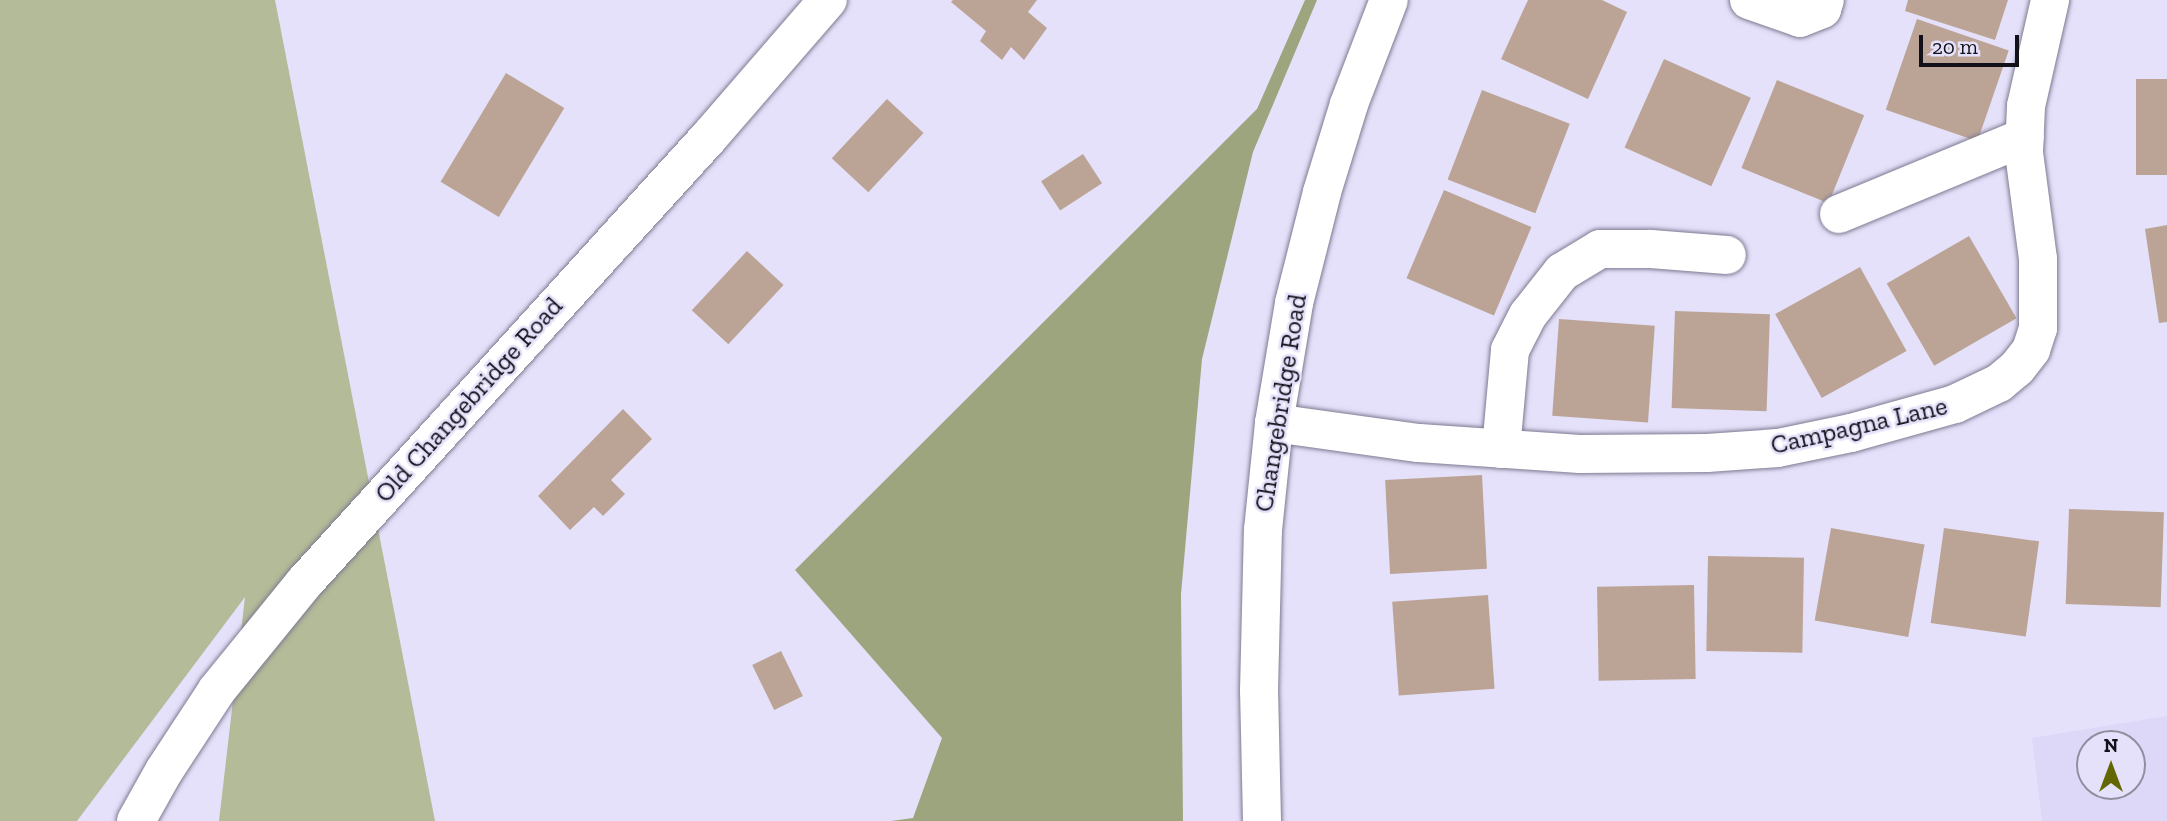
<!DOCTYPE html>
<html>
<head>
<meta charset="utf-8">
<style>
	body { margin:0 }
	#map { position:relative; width:2167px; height:821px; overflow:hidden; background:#e5e1fa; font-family:"Zilla Slab",serif }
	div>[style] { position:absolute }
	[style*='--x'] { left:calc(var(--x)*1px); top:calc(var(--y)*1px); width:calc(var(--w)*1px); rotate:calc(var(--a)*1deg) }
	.built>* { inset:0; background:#ddd7f8 }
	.green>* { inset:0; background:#b3bb98 }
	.forest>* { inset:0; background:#9ca57e }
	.building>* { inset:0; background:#bba495; transform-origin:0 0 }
	.roads { filter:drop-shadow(0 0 2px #7e7a91) drop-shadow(0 0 2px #7e7a91) }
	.minor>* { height:38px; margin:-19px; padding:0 19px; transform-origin:19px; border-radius:19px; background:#fff }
	.major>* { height:38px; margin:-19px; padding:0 19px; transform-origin:19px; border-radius:19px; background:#fff }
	span { translate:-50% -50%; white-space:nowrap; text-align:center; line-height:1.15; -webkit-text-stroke:5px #e5e1fa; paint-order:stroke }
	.street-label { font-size:26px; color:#121119 }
	.north { position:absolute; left:2076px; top:730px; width:70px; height:70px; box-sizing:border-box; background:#e5e1fa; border:2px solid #918ea0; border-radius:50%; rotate:0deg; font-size:19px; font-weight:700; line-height:28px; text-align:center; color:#121119 }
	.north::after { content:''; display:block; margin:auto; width:24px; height:32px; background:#626704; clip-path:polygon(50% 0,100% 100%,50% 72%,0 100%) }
	.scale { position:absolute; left:1919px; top:35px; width:100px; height:32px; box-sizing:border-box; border:4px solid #121119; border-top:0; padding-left:9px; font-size:21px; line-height:24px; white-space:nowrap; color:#121119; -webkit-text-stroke:5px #e5e1fa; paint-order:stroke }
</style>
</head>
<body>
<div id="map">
	<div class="built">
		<i style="clip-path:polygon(evenodd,2167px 716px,2167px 821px,2042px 821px,2032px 738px,2167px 716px,2090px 744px,2132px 744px,2132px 786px,2090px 786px,2090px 744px)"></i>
	</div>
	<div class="green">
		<i style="clip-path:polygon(0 0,275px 0,435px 821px,219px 821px,245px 597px,77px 821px,0 821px)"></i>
	</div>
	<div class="forest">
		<i style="clip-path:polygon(1305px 0,1317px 0,1253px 152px,1202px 359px,1181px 594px,1183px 821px,891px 821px,913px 818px,942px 738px,795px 570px,1257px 109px)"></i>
	</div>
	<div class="building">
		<i style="clip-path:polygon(953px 0,1037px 0,1028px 12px,1047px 28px,1024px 60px,1011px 47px,1002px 60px,980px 41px,986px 31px,951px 2px)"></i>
		<i style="clip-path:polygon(1528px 0,1602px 0,1627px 12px,1588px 99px,1501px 59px)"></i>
		<i style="clip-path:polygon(1908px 0,2008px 0,1995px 40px,1905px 11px)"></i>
		<i style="left:1917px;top:19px;width:97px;height:96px;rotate:19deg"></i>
		<i style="left:1664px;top:59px;width:95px;height:97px;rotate:24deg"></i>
		<i style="left:506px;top:73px;width:68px;height:127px;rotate:31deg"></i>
		<i style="left:2136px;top:79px;width:31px;height:96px"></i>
		<i style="left:1777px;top:80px;width:94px;height:95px;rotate:22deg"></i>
		<i style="left:1482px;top:90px;width:94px;height:96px;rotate:21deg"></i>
		<i style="left:887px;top:99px;width:50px;height:81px;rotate:43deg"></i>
		<i style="left:1083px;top:154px;width:35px;height:50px;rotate:57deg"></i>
		<i style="left:1444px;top:190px;width:95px;height:96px;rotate:23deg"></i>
		<i style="clip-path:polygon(2167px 225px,2167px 322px,2159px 323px,2145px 229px)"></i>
		<i style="left:1969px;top:236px;width:95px;height:95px;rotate:60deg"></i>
		<i style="left:747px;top:251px;width:50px;height:81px;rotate:43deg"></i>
		<i style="left:1860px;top:267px;width:96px;height:97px;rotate:61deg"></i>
		<i style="left:1675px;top:311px;width:95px;height:97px;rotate:2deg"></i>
		<i style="left:1559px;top:319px;width:96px;height:97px;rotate:4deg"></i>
		<i style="clip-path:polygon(623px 409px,652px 439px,611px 480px,625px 494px,603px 516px,594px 507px,570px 530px,538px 496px)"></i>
		<i style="left:1482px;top:475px;width:94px;height:97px;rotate:87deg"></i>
		<i style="left:2069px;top:509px;width:95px;height:95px;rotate:2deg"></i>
		<i style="left:1831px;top:528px;width:95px;height:94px;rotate:10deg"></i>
		<i style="left:1944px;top:528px;width:96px;height:96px;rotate:8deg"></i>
		<i style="left:1708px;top:556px;width:96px;height:95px;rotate:1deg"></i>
		<i style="left:1694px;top:585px;width:94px;height:97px;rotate:89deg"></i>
		<i style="left:1488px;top:595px;width:94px;height:96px;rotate:86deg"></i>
		<i style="left:781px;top:651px;width:50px;height:32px;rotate:64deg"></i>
	</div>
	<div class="roads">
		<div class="minor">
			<i style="--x:1749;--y:0;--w:54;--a:19.4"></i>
			<i style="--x:1800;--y:18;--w:24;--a:-22"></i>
			<i style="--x:1822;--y:9;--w:9;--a:-72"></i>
			<i style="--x:1839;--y:214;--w:201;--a:-22.5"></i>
			<i style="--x:1274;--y:423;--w:146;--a:7.9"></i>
			<i style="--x:1419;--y:443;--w:161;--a:3.9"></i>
			<i style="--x:1580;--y:454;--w:127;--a:-0.5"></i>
			<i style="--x:1707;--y:453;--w:71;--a:-4"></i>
			<i style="--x:1778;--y:448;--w:75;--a:-11.6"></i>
			<i style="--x:1851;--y:433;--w:108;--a:-15.6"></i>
			<i style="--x:1955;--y:404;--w:49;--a:-25.5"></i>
			<i style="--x:1999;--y:383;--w:23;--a:-40"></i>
			<i style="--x:2017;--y:368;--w:23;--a:-52"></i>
			<i style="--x:2031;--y:350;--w:23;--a:-72"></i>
			<i style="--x:2038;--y:328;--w:69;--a:-90"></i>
			<i style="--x:2038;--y:259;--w:108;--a:-97.5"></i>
			<i style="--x:2024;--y:152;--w:46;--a:-87.5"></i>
			<i style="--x:2026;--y:106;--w:109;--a:-77.2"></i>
			<i style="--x:1501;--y:449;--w:99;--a:-84.8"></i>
			<i style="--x:1510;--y:350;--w:39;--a:-63"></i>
			<i style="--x:1528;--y:315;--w:55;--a:-51.7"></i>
			<i style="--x:1562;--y:272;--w:44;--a:-31.2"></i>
			<i style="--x:1600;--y:249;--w:51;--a:0"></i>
			<i style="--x:1651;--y:249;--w:76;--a:4.5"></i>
			<i style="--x:136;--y:821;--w:57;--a:-60.8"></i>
			<i style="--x:164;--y:771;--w:97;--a:-56.8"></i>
			<i style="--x:217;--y:690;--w:138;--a:-50.9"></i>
			<i style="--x:304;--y:583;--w:604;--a:-47.75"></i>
			<i style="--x:710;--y:136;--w:180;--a:-49.1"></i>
		</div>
		<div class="major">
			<i style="--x:1262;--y:821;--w:130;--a:-91.3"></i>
			<i style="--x:1259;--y:691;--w:161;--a:-88.6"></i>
			<i style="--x:1263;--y:530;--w:108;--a:-84.1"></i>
			<i style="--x:1274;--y:423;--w:122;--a:-80.5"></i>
			<i style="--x:1294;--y:303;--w:114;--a:-75.8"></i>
			<i style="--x:1322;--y:192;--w:92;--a:-72.9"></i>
			<i style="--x:1349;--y:104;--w:111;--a:-69"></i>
		</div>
	</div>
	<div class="street-label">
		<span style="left:469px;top:400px;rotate:-48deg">Old Changebridge Road</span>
		<span style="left:1281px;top:403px;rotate:-81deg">Changebridge Road</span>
		<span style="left:1859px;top:426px;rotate:-13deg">Campagna Lane</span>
	</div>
	<div class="north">N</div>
	<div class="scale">20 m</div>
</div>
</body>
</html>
